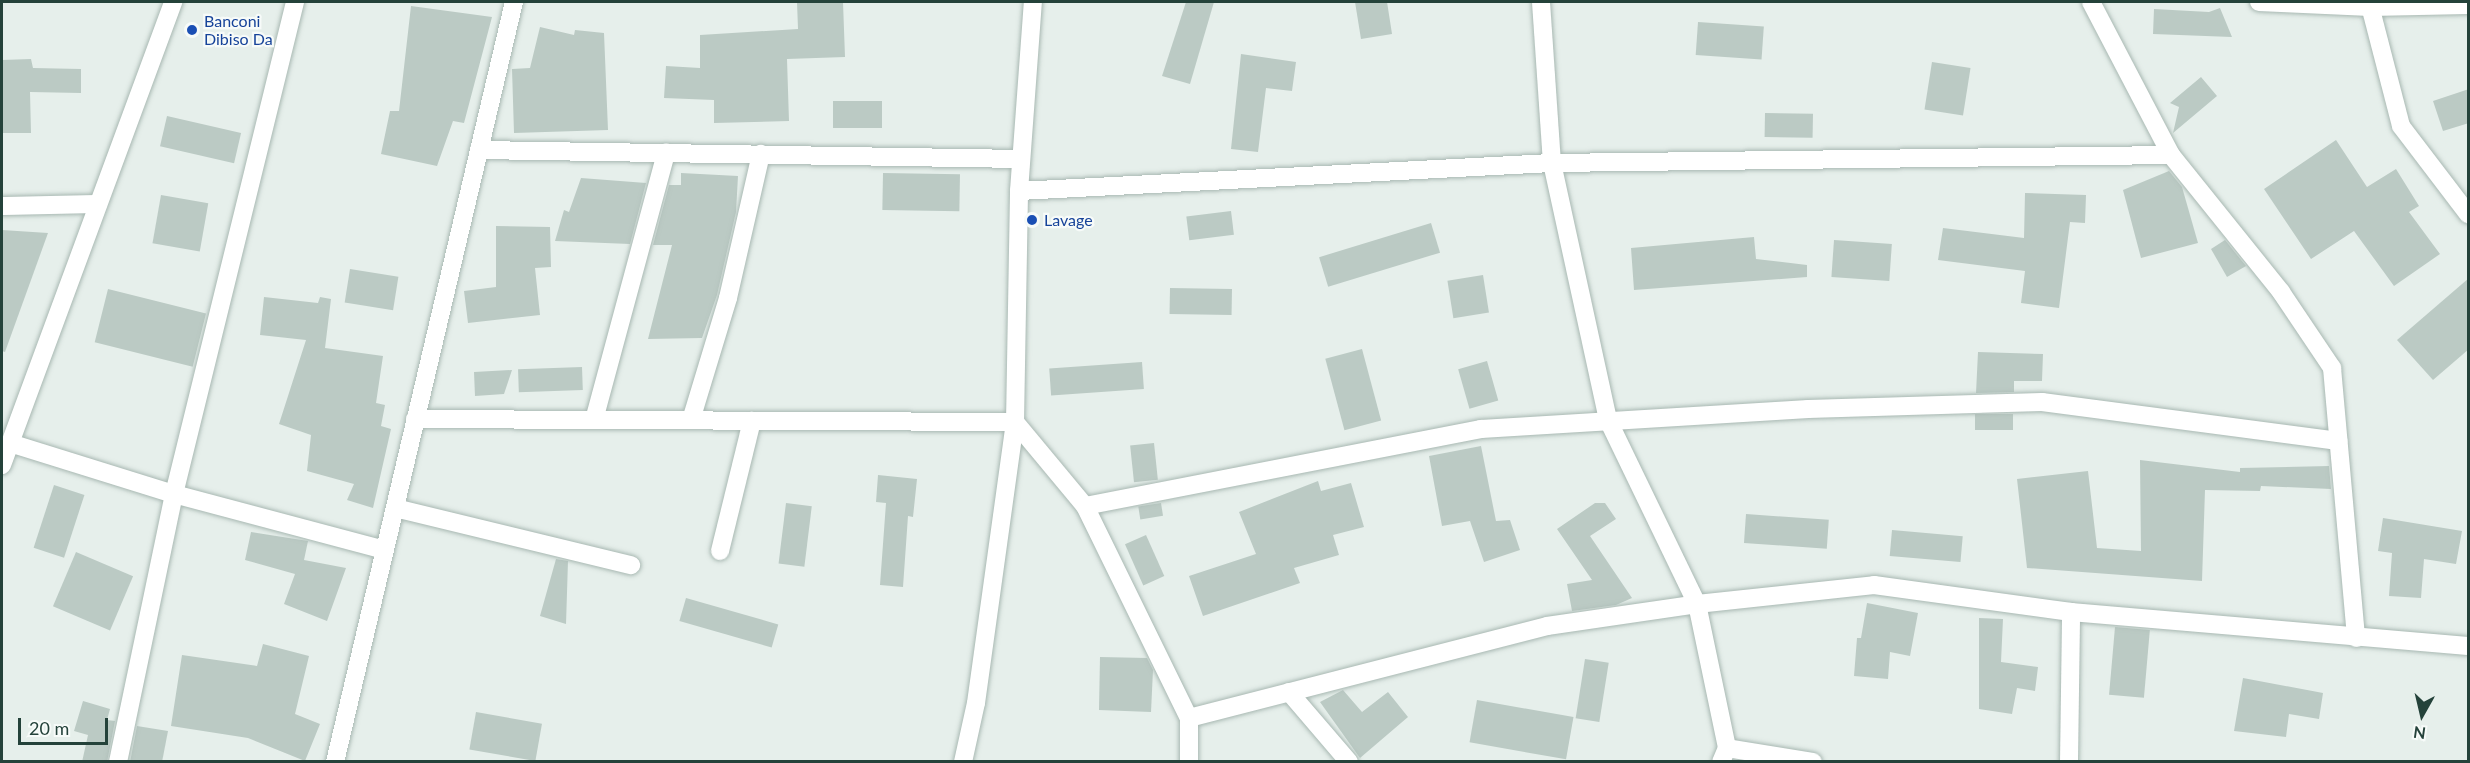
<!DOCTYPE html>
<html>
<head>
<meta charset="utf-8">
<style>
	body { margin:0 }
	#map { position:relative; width:2470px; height:763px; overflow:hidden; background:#e6efeb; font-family:Lato,sans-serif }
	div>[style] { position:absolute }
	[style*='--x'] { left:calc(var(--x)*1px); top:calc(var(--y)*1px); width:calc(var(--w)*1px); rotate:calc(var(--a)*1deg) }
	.building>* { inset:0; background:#bbcac4; transform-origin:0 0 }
	.roads { filter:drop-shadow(0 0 2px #a8b8b2) drop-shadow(0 0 2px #a8b8b2) }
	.minor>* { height:18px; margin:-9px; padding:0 9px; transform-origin:9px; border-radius:9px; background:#fff }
	.secondary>* { height:18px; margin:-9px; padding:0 9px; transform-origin:9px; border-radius:9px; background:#fff }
	.dots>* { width:16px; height:16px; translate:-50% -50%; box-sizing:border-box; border:3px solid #f7fbf9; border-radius:50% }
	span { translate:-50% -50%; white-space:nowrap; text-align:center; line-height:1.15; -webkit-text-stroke:4.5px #f7fbf9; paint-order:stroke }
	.transit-label { font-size:16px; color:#164399 }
	.left { translate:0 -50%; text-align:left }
	.frame { position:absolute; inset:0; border:3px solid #24423a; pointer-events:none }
	.north { position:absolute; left:2392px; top:685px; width:60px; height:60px; -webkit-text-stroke:4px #f7fbf9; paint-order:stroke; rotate:188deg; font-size:16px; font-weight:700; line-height:24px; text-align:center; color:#24423a }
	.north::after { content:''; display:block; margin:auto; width:21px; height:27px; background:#24423a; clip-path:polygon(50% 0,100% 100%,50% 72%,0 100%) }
	.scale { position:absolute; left:18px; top:718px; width:90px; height:27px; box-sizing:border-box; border:3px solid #24423a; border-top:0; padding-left:8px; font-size:18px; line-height:21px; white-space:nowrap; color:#24423a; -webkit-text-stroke:4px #f7fbf9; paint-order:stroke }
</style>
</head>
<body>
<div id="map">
	<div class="building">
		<i style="clip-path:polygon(797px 2px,843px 2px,845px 57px,787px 59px,789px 121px,714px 123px,714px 100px,664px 98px,666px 66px,700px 68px,700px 35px,798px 29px)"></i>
		<i style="clip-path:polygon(1186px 2px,1214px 2px,1190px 84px,1162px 76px)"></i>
		<i style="clip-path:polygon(1355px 2px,1387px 2px,1392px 34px,1361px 39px)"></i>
		<i style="clip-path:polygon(411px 6px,492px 17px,464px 123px,453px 121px,437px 166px,381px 154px,390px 111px,399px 111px)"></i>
		<i style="clip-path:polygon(2220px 8px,2232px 37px,2153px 34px,2154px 9px,2209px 12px)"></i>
		<i style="left:1698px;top:22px;width:66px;height:33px;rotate:4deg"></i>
		<i style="clip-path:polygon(540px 27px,574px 35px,575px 30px,604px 33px,608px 130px,514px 133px,512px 69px,530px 68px)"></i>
		<i style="clip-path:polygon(1241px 54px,1296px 62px,1292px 91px,1266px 88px,1258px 152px,1231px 149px)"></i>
		<i style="clip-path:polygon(31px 59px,33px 68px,81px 69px,81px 93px,30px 92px,31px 133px,2px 133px,2px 60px)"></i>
		<i style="left:1932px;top:62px;width:39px;height:48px;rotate:9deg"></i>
		<i style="clip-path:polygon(2201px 77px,2217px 96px,2173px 133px,2179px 107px,2170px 103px)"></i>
		<i style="clip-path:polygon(2469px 89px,2469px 123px,2443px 131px,2433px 101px)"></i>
		<i style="left:833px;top:101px;width:49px;height:27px"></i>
		<i style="left:1765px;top:113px;width:48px;height:24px;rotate:1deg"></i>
		<i style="left:167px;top:116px;width:76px;height:31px;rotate:13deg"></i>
		<i style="clip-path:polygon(2336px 140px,2367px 187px,2396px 169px,2419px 206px,2409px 212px,2440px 254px,2394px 286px,2354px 231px,2311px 259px,2264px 189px)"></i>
		<i style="clip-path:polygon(2169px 171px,2182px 187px,2198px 243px,2141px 258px,2123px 190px)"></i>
		<i style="clip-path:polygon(681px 173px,738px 176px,736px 212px,717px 295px,702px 338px,648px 339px,672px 245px,653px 245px,669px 185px,681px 185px)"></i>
		<i style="left:883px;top:173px;width:77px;height:37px;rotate:1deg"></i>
		<i style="clip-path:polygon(581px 178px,646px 183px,630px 244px,555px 241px,564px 210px,569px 212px)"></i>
		<i style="clip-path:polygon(2025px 193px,2086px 195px,2085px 223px,2070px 222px,2059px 308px,2021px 303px,2025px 271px,1938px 260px,1943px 228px,2024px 238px)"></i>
		<i style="left:161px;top:195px;width:48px;height:49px;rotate:10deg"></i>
		<i style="left:1231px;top:211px;width:24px;height:45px;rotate:83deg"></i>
		<i style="left:1431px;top:223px;width:31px;height:117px;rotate:73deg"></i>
		<i style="clip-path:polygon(496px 226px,550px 227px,551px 267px,535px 268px,540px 315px,468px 323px,464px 291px,496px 287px)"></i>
		<i style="clip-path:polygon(2px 230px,48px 233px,5px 352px,2px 351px)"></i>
		<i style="clip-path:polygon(1754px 237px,1756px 259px,1807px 265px,1807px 277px,1634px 290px,1631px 248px)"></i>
		<i style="left:1834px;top:240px;width:58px;height:37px;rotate:4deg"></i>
		<i style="clip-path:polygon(2225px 240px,2246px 266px,2227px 277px,2211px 249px)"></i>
		<i style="left:350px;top:269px;width:49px;height:34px;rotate:9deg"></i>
		<i style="left:1483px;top:275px;width:38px;height:36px;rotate:81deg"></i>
		<i style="clip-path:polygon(2469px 278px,2469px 349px,2433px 380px,2397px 340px)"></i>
		<i style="left:1170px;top:288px;width:62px;height:26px;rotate:1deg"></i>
		<i style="left:108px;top:289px;width:101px;height:55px;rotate:14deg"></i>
		<i style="clip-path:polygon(264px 297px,318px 303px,320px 297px,331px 299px,325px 348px,383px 356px,376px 403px,385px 405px,381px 426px,391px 429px,373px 508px,347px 500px,354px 484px,307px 471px,311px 435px,279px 424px,306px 340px,260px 335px)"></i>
		<i style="left:1362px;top:349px;width:74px;height:38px;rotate:75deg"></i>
		<i style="clip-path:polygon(1978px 352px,2043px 354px,2042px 381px,2014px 381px,2014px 392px,1976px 393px)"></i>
		<i style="left:1487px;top:361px;width:41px;height:30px;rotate:74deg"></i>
		<i style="left:1142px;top:362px;width:27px;height:93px;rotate:86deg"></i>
		<i style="left:582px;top:367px;width:23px;height:64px;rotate:88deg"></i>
		<i style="clip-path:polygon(512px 370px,504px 394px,475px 396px,474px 372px)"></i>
		<i style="left:2013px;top:414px;width:16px;height:38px;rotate:90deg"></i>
		<i style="left:1154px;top:443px;width:37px;height:24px;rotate:84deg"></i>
		<i style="clip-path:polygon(1481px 446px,1496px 521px,1510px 520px,1520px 550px,1484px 562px,1470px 521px,1442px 526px,1429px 456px)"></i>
		<i style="clip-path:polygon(2140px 460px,2240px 472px,2240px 468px,2329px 466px,2331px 489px,2261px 486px,2260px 491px,2205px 490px,2202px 581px,2027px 568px,2017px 479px,2088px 471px,2097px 548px,2141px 551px)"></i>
		<i style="clip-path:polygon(878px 475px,917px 479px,913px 517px,908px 516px,903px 587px,880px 585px,886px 503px,876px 502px)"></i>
		<i style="clip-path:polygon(1318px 481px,1321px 491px,1351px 483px,1364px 527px,1333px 535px,1339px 555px,1294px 568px,1300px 583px,1203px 616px,1189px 576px,1256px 554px,1239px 512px)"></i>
		<i style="left:54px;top:485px;width:32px;height:66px;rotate:18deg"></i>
		<i style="left:786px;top:503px;width:26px;height:61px;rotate:7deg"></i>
		<i style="left:1161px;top:503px;width:13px;height:23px;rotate:81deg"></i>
		<i style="clip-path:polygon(1595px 503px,1605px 503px,1616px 519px,1590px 536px,1632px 598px,1616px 605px,1572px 611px,1567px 584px,1592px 580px,1557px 529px)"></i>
		<i style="left:1746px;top:514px;width:83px;height:29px;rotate:4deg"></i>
		<i style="clip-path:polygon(2383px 518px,2462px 531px,2456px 564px,2424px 559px,2421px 598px,2389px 596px,2392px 553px,2378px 551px)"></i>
		<i style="left:1892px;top:530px;width:71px;height:26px;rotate:5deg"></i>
		<i style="clip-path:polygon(251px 532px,308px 541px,304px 560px,346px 568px,327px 621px,284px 604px,295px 574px,245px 560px)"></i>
		<i style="left:1146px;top:535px;width:45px;height:23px;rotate:66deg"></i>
		<i style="left:76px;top:552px;width:62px;height:59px;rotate:23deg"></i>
		<i style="clip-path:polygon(556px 559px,568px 561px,566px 624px,540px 616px)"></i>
		<i style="left:686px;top:598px;width:96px;height:24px;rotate:16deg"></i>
		<i style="clip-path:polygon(1867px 603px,1918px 613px,1910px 656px,1890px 652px,1888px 679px,1854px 676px,1857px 638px,1861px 638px)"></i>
		<i style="clip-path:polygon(1979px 618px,2003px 619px,2001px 662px,2038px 667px,2035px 691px,2017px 688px,2012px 714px,1979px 709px)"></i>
		<i style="left:2115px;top:627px;width:35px;height:68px;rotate:5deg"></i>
		<i style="clip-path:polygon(263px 644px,309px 656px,295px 714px,320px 724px,305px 761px,248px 738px,171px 726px,182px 655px,257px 666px)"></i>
		<i style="clip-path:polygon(1100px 657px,1147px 658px,1153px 670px,1151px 712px,1099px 710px)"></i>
		<i style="left:1585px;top:659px;width:24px;height:60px;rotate:9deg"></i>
		<i style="clip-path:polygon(2243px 678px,2323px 693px,2319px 719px,2289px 714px,2286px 737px,2234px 731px)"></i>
		<i style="clip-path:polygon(1343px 690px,1362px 712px,1388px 692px,1408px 717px,1360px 758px,1320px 702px)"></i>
		<i style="left:1477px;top:700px;width:98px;height:43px;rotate:10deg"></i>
		<i style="clip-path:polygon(83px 701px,110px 709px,107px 720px,115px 721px,107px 762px,82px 762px,88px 735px,74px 731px)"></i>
		<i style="left:476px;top:712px;width:67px;height:38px;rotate:10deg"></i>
		<i style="clip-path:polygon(137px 726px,168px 731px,162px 762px,130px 762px)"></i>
	</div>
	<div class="roads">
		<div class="minor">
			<i style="--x:1541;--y:2;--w:161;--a:86.1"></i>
			<i style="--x:1552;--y:163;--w:263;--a:77.7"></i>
			<i style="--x:1608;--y:420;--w:204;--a:64.2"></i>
			<i style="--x:1697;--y:604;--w:147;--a:78.2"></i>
			<i style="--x:1727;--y:748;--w:15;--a:113"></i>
			<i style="--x:2091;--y:2;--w:173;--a:62.4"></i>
			<i style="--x:2171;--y:155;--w:176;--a:51.2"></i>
			<i style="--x:2281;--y:292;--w:92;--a:56.1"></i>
			<i style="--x:2332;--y:368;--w:271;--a:84.9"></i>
			<i style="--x:2259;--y:2;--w:111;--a:2.6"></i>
			<i style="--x:2370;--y:7;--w:98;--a:-1.2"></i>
			<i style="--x:2369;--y:2;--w:128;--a:75.5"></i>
			<i style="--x:2401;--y:126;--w:111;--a:52.7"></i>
			<i style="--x:479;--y:150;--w:542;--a:0.95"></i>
			<i style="--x:1019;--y:191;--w:534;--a:-3.01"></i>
			<i style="--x:1552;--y:163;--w:619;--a:-0.74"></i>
			<i style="--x:2;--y:206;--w:96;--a:-1.2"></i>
			<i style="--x:415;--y:419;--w:600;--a:0.29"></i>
			<i style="--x:1015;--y:422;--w:109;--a:50.2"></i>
			<i style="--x:1085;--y:506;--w:236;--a:63.9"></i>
			<i style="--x:1189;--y:718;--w:44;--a:90"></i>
			<i style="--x:594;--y:420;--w:277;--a:-74.9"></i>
			<i style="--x:691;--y:420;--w:127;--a:-73.1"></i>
			<i style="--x:728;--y:298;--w:148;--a:-77.1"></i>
			<i style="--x:10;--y:443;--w:172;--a:17.3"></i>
			<i style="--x:174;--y:494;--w:218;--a:14.9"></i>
			<i style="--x:1085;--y:506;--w:403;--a:-11"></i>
			<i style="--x:1481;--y:429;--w:328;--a:-3.5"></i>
			<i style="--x:1808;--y:409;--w:234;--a:-1.7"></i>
			<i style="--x:2042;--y:402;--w:299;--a:7.5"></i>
			<i style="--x:395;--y:508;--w:243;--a:13.6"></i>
			<i style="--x:720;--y:551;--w:134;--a:-76.2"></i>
			<i style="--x:1289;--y:692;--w:92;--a:49.4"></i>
			<i style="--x:1189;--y:718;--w:370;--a:-14.4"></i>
			<i style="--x:1547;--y:626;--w:152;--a:-8.3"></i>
			<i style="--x:1697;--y:604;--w:178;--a:-6.1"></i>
			<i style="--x:1874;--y:585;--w:199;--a:7.8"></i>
			<i style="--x:2071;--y:612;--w:398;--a:4.9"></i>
			<i style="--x:1727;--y:748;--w:87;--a:9.2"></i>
			<i style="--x:118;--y:762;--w:274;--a:-78.2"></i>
			<i style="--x:174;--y:494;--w:507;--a:-76.18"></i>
			<i style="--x:335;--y:762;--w:781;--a:-76.75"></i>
			<i style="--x:963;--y:762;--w:60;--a:-77.6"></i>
			<i style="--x:976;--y:703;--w:284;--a:-82.1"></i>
			<i style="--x:1015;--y:422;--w:231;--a:-89"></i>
			<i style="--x:1019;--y:191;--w:190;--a:-85.8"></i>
			<i style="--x:2069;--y:762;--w:150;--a:-89.2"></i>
		</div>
		<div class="secondary">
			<i style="--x:2;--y:465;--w:494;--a:-69.7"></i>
		</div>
	</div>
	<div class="dots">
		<i style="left:192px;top:30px;background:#1a4fb4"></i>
		<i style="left:1032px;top:220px;background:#1a4fb4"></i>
	</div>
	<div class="transit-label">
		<span class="left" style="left:204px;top:30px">Banconi<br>Dibiso Da</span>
		<span class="left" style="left:1044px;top:220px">Lavage</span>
	</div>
	<div class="frame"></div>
	<div class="north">N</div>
	<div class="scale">20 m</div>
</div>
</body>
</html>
